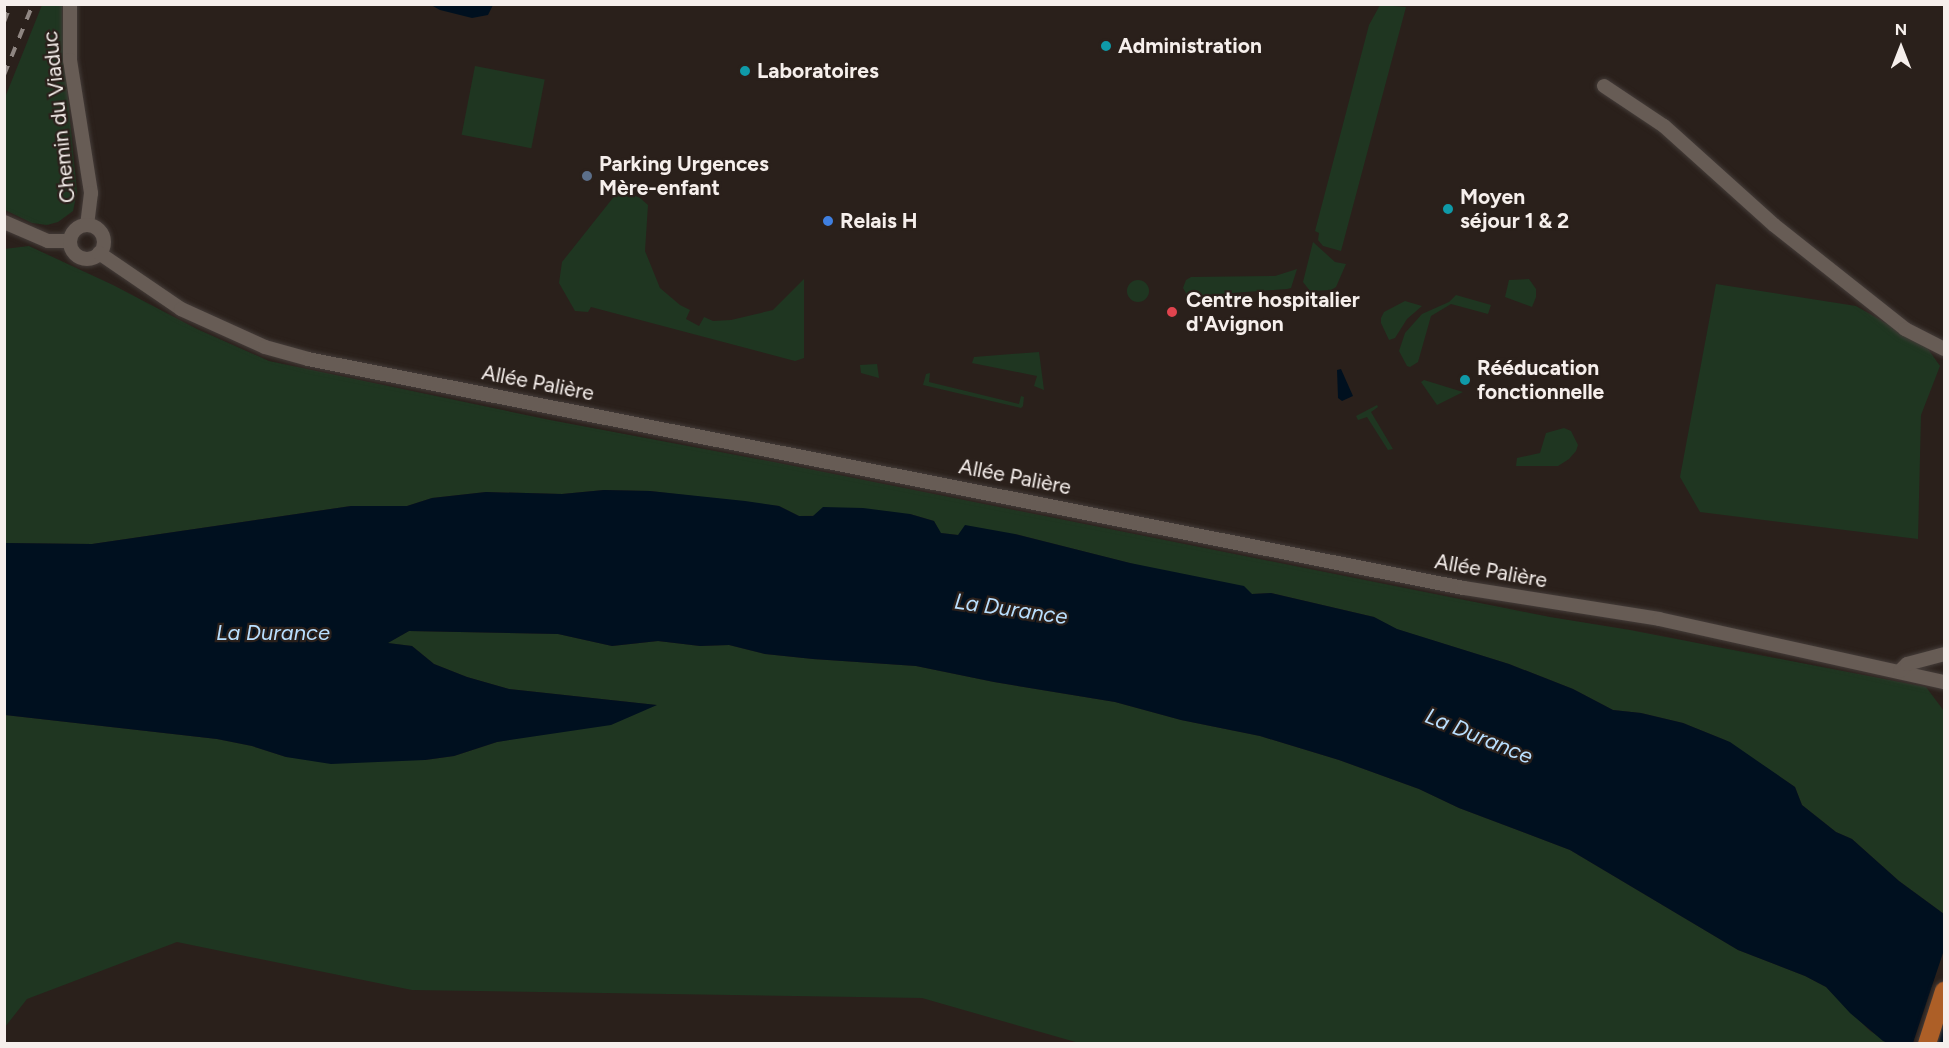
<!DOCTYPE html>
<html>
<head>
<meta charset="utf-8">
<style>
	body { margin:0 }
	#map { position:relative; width:1949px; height:1048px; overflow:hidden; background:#2a201b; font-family:Figtree,sans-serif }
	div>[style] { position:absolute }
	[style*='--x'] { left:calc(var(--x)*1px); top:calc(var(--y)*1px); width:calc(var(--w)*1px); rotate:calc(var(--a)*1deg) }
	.green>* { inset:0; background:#1f3621; transform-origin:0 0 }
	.round { border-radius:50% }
	.water>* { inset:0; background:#00101f }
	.pier>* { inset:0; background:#2a201b }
	.roads { filter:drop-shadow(0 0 2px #443c39) drop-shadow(0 0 2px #443c39) }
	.minor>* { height:14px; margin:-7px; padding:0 7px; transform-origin:7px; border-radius:7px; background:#675c55 }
	.minor>.ring { margin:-7px; padding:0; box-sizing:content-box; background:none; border:14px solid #675c55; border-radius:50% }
	.major>* { height:18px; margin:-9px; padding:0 9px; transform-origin:9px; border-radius:9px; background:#ad5f27 }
	.rail>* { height:4px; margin-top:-2px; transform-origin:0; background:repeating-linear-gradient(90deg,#8f8682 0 10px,transparent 0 20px) }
	.dots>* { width:16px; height:16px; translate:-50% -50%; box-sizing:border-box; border:3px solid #2a201b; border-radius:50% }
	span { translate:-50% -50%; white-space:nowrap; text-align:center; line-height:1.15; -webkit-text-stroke:4.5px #2a201b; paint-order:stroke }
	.poi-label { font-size:21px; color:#f6efec; font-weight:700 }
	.left { translate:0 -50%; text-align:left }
	.street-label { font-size:21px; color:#f6efec }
	.water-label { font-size:22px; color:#b9dffe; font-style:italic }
	.frame { position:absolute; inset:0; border:6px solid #f6efec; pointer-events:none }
	.north { position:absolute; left:1871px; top:18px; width:60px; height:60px; -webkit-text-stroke:4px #2a201b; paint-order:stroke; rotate:0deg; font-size:16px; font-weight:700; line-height:24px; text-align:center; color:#f6efec }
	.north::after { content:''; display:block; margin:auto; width:21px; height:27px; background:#f6efec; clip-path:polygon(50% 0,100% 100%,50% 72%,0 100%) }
</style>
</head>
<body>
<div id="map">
	<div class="green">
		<i style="clip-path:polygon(42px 5px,62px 5px,63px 46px,77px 192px,73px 211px,58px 222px,47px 225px,32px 223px,5px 210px,4px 100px)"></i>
		<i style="clip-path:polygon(1380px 5px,1406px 7px,1341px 251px,1323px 246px,1318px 240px,1319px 233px,1315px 231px,1369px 25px)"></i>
		<i style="left:475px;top:66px;width:71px;height:70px;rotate:11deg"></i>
		<i style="clip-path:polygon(620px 189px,640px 198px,648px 205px,645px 251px,660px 288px,680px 305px,690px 310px,686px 319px,699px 326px,704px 317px,713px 321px,731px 320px,773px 310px,804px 279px,804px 358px,795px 361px,591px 307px,588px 312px,575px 311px,559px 283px,562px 262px)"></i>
		<i style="clip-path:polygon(1313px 242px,1335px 262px,1346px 264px,1336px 287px,1331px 290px,1310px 291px,1303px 282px)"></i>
		<i style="clip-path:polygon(29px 246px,113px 285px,197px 329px,269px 361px,550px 420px,774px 462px,1550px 617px,1630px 630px,1926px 687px,1944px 711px,1944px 914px,1899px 881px,1852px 839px,1836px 832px,1802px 805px,1795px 787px,1725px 740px,1683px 723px,1641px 713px,1613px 710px,1573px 689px,1509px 664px,1396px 629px,1374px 617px,1271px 593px,1252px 594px,1015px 534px,958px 535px,940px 533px,934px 521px,910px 514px,799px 516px,779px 506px,650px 491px,604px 490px,562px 494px,486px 492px,432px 498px,407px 506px,351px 506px,92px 544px,5px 543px,4px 249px)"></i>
		<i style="clip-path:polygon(1297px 269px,1291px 288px,1287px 289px,1192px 296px,1187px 295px,1183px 288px,1186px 280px,1191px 277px,1275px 276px)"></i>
		<i style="clip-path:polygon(1529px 279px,1536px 289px,1536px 297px,1532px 307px,1505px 297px,1509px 280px)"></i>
		<i class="round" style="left:1127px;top:280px;width:22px;height:22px"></i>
		<i style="clip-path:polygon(1716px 284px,1856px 306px,1926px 346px,1940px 366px,1921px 415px,1918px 539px,1700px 512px,1680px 477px)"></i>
		<i style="clip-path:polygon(1456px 295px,1491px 305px,1488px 314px,1451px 304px,1431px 316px,1418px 362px,1410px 367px,1407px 366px,1399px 351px,1405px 333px,1422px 314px,1449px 302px)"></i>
		<i style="clip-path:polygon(1405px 301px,1422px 306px,1407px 319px,1395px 338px,1389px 340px,1381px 323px,1381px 318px,1384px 312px)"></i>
		<i style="clip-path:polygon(1039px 352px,1044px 390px,1034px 386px,1037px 376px,972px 363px,974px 357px)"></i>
		<i style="clip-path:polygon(877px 364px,879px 378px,861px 373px,860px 365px)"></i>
		<i style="clip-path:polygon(930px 373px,929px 382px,1019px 404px,1021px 396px,1024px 397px,1023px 406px,1021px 408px,923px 385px,926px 374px)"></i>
		<i style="clip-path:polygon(1424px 380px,1463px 392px,1437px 405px,1421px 382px)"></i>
		<i style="clip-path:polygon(1377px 405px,1378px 407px,1371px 412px,1393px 449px,1388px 450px,1367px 417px,1358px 420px,1356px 416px)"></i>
		<i style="clip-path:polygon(1564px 428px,1571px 431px,1578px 445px,1576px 451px,1569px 459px,1558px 466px,1516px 466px,1517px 458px,1540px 453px,1546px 433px)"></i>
		<i style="clip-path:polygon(409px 631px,558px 634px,612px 646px,658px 641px,700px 646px,729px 645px,765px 654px,813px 659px,916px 666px,994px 682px,1115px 702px,1181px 720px,1260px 736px,1339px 760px,1419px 789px,1459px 808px,1570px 850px,1738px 950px,1805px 976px,1826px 987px,1870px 1031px,1890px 1043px,1079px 1043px,922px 998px,412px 990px,177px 942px,27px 999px,5px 1027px,5px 715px,217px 739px,252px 746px,286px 757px,425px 760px,454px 756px,497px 742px,545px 733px,656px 705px,509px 689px,467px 677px,434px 664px,412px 646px,387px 643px)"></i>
	</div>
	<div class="water">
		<i style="clip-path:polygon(431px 5px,493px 5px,488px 15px,472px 18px,440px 10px)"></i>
		<i style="clip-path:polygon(1341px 369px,1353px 396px,1342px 401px,1338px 398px,1337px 370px)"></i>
		<i style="clip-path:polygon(604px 490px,650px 491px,745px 501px,779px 506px,799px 516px,813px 516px,823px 507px,863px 508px,910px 514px,934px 521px,941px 533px,958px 535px,965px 525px,1015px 534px,1130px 563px,1244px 586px,1252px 594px,1271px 593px,1374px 617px,1397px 629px,1509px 664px,1573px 689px,1613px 710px,1641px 713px,1683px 723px,1730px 742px,1795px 787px,1802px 805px,1836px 832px,1852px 839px,1899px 881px,1944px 914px,1944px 1043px,1890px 1044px,1883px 1041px,1850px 1013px,1826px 987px,1805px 976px,1738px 950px,1570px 850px,1459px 808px,1419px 789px,1339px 760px,1260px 736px,1181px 720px,1115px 702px,994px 682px,916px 666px,813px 659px,765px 654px,729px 645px,700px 646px,658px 641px,612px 646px,558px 634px,409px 631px,388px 643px,412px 646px,434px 664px,467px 677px,509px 689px,657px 705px,611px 725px,497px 742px,454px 756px,425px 760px,331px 764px,286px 757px,252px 746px,217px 739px,5px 715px,5px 543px,92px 544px,351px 506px,407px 506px,432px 498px,486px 492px,562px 494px)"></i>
	</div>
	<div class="pier">
		<i style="clip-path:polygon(1944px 950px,1944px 1024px,1938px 1044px,1913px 1043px)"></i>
	</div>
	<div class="roads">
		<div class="minor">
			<i style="--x:70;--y:4;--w:56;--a:90"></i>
			<i style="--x:70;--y:60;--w:135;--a:81"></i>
			<i style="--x:91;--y:193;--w:32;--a:97"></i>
			<i style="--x:1604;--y:86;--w:72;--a:33.7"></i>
			<i style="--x:1664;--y:126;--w:148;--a:42"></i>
			<i style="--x:1774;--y:225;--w:167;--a:38.4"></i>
			<i style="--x:1905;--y:329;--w:44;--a:27.1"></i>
			<i style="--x:4;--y:222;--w:48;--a:23.4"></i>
			<i style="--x:48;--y:241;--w:21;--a:0"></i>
			<i class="ring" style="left:70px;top:225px;width:20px;height:20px"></i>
			<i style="--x:99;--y:253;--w:99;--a:34.3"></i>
			<i style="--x:181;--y:309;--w:92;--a:24.3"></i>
			<i style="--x:265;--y:347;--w:45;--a:15.6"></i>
			<i style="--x:308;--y:359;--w:1178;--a:11.21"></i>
			<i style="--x:1464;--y:588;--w:197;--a:9"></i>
			<i style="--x:1659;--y:619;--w:292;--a:12.5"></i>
			<i style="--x:1900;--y:671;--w:10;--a:-45"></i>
			<i style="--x:1907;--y:664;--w:38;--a:-15"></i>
		</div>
		<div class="major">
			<i style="--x:1927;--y:1044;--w:56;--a:-72.2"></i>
		</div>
	</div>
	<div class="rail">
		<i style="--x:4;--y:22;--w:19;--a:-69"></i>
		<i style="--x:4;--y:75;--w:77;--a:-67.8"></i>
	</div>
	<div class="dots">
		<i style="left:1106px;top:46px;background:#0f9aa8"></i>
		<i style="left:745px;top:71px;background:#0f9aa8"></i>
		<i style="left:587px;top:176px;background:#5c6f8a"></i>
		<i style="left:1448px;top:209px;background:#0f9aa8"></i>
		<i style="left:828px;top:221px;background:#3f7fe0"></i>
		<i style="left:1172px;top:312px;background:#e0444e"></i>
		<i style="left:1465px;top:380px;background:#0f9aa8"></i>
	</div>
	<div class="poi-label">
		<span class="left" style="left:1118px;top:46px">Administration</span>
		<span class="left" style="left:757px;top:71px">Laboratoires</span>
		<span class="left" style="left:599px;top:176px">Parking Urgences<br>Mère-enfant</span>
		<span class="left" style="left:1460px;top:209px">Moyen<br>séjour 1 &amp; 2</span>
		<span class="left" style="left:840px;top:221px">Relais H</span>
		<span class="left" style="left:1186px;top:312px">Centre hospitalier<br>d'Avignon</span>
		<span class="left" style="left:1477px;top:380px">Rééducation<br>fonctionnelle</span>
	</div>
	<div class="street-label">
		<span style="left:59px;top:117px;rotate:-96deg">Chemin du Viaduc</span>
		<span style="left:538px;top:383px;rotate:11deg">Allée Palière</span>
		<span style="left:1015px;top:477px;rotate:11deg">Allée Palière</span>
		<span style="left:1491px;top:571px;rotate:10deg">Allée Palière</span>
	</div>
	<div class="water-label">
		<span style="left:1011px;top:609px;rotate:8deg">La Durance</span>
		<span style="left:273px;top:633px">La Durance</span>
		<span style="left:1479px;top:736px;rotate:22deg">La Durance</span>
	</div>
	<div class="frame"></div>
	<div class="north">N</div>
</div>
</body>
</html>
